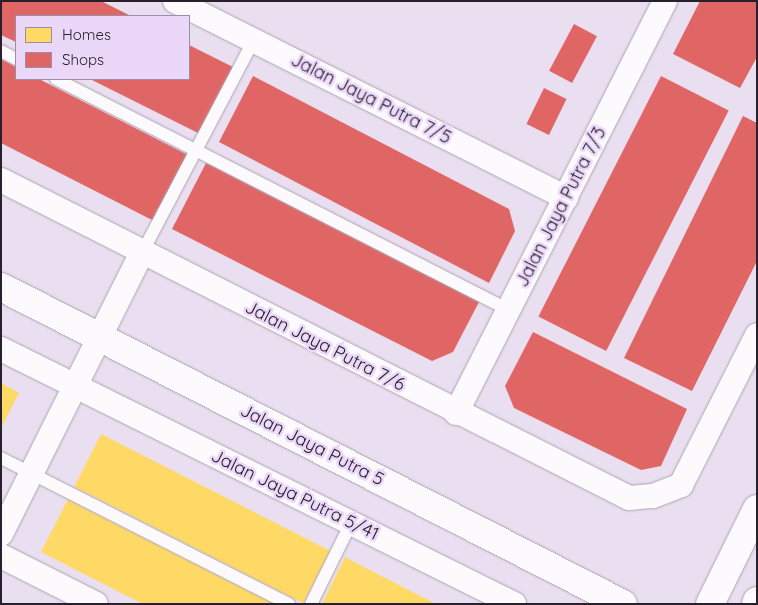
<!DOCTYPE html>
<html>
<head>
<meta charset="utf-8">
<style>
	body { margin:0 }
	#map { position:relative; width:758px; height:605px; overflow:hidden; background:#eadff0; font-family:Quicksand,sans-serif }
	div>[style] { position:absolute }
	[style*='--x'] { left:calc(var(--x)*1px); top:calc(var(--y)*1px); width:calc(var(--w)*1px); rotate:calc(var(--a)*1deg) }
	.homes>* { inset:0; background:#ffd966; transform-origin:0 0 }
	.shops>* { inset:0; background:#e06666; transform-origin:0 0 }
	.roads { filter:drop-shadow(0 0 1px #aca4b1) drop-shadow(0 0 1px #aca4b1) }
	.lane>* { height:12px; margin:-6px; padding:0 6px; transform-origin:6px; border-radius:6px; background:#fcfafd }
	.street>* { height:24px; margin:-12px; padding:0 12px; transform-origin:12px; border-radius:12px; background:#fcfafd }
	.secondary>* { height:28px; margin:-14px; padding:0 14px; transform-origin:14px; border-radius:14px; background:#fcfafd }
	span { translate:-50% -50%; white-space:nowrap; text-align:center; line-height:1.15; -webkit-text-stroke:5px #ebd7f8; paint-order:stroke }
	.street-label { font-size:18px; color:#28212d }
	.frame { position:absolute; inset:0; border:2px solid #28212d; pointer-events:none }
	.legend { position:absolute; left:15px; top:15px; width:175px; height:65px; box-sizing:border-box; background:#ebd7f8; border:1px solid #9d8ea7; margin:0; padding:6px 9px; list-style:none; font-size:15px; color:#28212d }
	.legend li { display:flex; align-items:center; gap:10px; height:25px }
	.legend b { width:25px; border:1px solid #9d8ea7 }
</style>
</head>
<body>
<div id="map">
	<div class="homes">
		<i style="clip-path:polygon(1px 383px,19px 393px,1px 428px)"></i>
		<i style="left:101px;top:434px;width:257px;height:59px;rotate:27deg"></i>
		<i style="clip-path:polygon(68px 499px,84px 508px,274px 604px,143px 604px,123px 594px,41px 552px)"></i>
		<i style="clip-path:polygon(345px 557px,362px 566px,436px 604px,322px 604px)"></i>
	</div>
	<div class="shops">
		<i style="clip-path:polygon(1px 1px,101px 1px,131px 16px,16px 16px,16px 42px,1px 35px)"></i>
		<i style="clip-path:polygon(700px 1px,757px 1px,757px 57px,740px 88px,673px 54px)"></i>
		<i style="left:574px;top:24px;width:26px;height:53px;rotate:28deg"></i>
		<i style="clip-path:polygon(189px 45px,235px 68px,202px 135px,90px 79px,189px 79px)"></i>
		<i style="clip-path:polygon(1px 59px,16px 67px,16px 79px,39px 79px,190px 156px,156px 222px,1px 143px)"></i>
		<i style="clip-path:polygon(253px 76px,509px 209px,515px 231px,489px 283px,219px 142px)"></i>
		<i style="left:661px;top:76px;width:76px;height:270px;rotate:27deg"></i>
		<i style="left:544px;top:88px;width:25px;height:40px;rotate:26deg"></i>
		<i style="clip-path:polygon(743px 116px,757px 123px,757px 261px,692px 391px,624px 358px)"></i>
		<i style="clip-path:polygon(206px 163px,479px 302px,453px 352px,432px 361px,172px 229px)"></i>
		<i style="clip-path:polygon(533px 332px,687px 409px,661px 466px,641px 470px,514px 408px,505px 386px)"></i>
	</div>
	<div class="roads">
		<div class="lane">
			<i style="--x:1;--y:51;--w:17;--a:28"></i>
			<i style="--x:56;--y:79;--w:508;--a:27.02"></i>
			<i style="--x:142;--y:253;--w:241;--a:-62.3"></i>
			<i style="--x:1;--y:458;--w:323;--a:26.9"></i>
			<i style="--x:311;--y:604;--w:90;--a:-63.7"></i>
		</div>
		<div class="street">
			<i style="--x:175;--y:1;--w:438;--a:26.7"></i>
			<i style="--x:1;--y:180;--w:704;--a:26.86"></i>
			<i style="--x:629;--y:498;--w:24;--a:-5"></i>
			<i style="--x:653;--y:496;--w:30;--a:-21"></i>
			<i style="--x:681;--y:485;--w:168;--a:-63.1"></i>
			<i style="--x:1;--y:349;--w:573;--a:26.43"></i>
			<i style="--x:456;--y:413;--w:462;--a:-63.1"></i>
			<i style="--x:1;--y:534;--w:314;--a:-63.4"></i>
			<i style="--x:1;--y:556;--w:106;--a:26.8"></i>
		</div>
		<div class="secondary">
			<i style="--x:1;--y:287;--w:698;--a:27.01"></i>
			<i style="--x:710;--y:604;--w:106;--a:-63.7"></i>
			<i style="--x:756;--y:604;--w:3;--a:-72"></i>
		</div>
	</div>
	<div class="street-label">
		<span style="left:371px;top:99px;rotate:27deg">Jalan Jaya Putra 7/5</span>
		<span style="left:561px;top:207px;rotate:-63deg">Jalan Jaya Putra 7/3</span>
		<span style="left:325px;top:346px;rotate:27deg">Jalan Jaya Putra 7/6</span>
		<span style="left:312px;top:445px;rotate:27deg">Jalan Jaya Putra 5</span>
		<span style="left:295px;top:495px;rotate:26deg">Jalan Jaya Putra 5/41</span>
	</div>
	<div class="frame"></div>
	<ul class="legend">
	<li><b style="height:14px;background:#ffd966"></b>Homes</li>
	<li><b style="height:14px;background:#e06666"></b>Shops</li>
	</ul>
</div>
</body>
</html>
